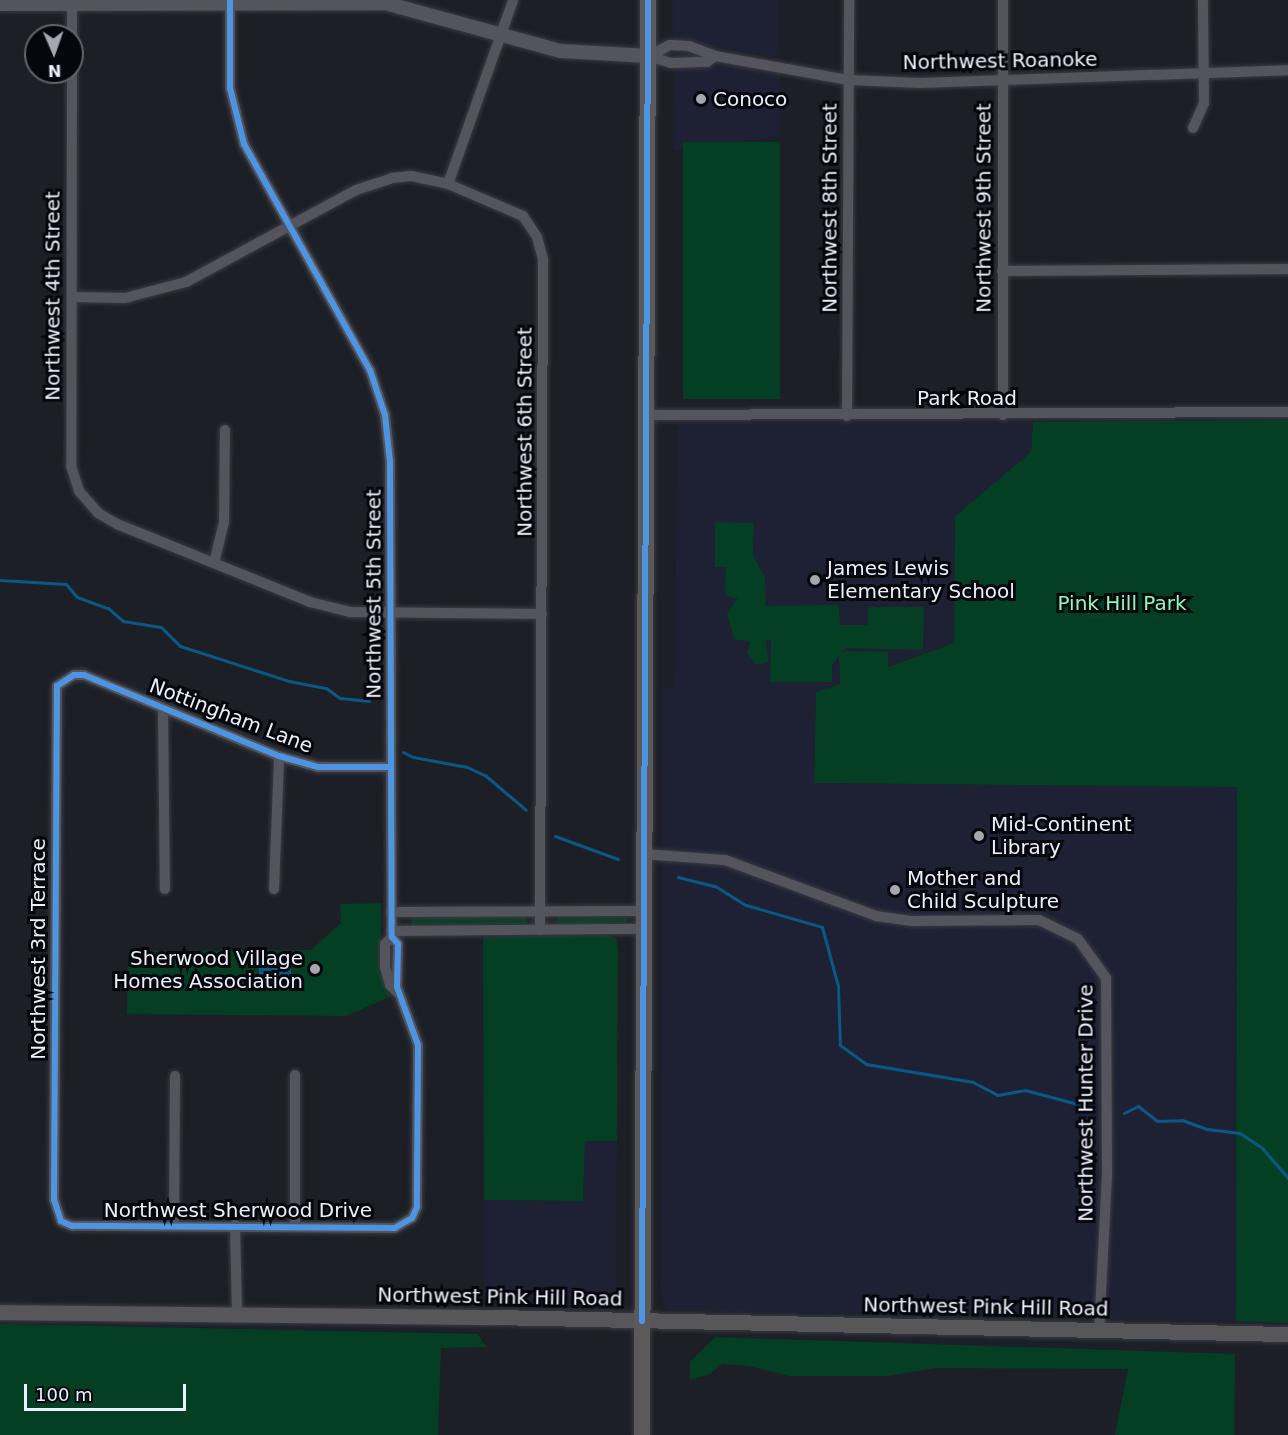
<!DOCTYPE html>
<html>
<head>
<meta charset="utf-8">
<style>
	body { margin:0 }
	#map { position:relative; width:1288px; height:1435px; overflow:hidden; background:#1d1f26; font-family:"DejaVu Sans",sans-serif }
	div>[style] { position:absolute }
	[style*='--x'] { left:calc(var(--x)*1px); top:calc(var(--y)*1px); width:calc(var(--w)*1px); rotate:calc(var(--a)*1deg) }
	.built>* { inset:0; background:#1e2134 }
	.green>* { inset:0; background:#043e23; transform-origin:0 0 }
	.water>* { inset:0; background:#0a5886; transform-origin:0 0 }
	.stream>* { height:3px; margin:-1.5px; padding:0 1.5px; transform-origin:1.5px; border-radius:1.5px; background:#0a5886 }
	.roads { filter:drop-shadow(0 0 2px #393b42) drop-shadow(0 0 2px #393b42) }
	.minor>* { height:10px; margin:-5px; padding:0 5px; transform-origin:5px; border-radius:5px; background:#54555c }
	.tertiary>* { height:14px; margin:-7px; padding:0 7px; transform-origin:7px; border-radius:7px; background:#54555c }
	.secondary>* { height:15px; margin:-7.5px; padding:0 7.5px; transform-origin:7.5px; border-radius:7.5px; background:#575659 }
	.primary>* { height:16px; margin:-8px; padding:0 8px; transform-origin:8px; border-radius:8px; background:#5b5959 }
	.cycleway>* { height:6px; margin:-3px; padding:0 3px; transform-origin:3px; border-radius:3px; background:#4d94e3 }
	.dots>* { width:16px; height:16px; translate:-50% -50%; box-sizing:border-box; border:3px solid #06070d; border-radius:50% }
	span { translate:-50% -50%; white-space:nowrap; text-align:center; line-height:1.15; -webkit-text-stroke:6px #06070d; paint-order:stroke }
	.street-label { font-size:20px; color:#edeffa }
	.poi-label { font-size:20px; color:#edeffa }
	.left { translate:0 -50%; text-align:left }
	.right { translate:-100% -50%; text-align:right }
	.park-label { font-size:20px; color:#8efab6 }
	.north { position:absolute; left:24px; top:24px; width:60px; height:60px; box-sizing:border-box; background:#06070d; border:2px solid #62646c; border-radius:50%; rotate:178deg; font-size:16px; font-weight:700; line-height:24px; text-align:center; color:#edeffa }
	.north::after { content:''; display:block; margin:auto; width:21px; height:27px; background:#a4a6b0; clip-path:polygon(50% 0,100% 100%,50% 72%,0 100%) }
	.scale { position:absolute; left:24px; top:1384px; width:162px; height:27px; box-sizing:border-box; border:3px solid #edeffa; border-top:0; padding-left:8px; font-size:18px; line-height:21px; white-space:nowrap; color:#edeffa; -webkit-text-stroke:4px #06070d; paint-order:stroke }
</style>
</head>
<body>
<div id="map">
	<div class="built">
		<i style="clip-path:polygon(673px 0,779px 0,780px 57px,673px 40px)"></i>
		<i style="clip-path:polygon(728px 65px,780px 73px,780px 136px,673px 151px,675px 68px)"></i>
		<i style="clip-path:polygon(677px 422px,1033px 422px,1031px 452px,955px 516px,954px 643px,816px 692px,814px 783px,1237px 787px,1236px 1321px,673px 1310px,665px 1307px,661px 1291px,663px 688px,675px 687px)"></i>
		<i style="clip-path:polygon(585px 1140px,617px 1141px,616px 1302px,484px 1299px,484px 1200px,583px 1201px)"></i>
	</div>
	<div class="green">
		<i style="left:780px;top:142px;width:257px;height:97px;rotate:90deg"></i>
		<i style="clip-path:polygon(1288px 420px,1288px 1323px,1236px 1321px,1237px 787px,814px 783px,816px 692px,840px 684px,839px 655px,845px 651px,888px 652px,888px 667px,954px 643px,955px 516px,1031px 452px,1033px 422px)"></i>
		<i style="clip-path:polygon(715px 522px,754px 523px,753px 555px,765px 578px,766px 606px,839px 605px,840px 625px,868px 625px,868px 607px,924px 607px,923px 650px,845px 648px,832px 665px,832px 682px,770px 682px,771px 640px,766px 641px,769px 662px,756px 665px,747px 653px,750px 642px,734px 639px,727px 613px,738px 599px,725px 595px,726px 567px,715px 567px)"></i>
		<i style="clip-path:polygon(381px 903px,381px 972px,390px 997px,346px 1016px,127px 1014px,128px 951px,311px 950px,341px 923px,340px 904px)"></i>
		<i style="clip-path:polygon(412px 916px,526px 917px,528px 924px,411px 926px)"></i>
		<i style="clip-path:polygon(558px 917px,627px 917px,627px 919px,626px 922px,584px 926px,554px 925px)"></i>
		<i style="clip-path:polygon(608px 935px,616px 939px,618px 947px,617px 1141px,585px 1141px,583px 1201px,484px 1200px,483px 937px)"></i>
		<i style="clip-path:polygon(0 1324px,478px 1334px,486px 1347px,441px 1348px,438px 1435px,0 1435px)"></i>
		<i style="clip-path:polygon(715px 1337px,1235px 1354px,1234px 1435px,1115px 1435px,1128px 1369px,935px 1368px,887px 1376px,789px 1376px,749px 1366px,722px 1364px,710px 1374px,690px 1380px,690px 1362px)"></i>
	</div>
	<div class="water">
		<i style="left:259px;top:953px;width:32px;height:37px"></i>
	</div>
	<div class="stream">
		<i style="--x:0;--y:580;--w:66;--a:3.5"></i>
		<i style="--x:66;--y:584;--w:17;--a:50"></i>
		<i style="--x:77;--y:597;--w:33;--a:20"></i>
		<i style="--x:108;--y:608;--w:20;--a:41"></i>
		<i style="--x:123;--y:621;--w:38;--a:9"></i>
		<i style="--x:161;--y:627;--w:27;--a:45"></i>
		<i style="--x:180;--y:646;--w:114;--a:17.8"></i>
		<i style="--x:289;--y:681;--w:38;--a:11"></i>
		<i style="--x:326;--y:688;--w:17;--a:36"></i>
		<i style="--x:340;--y:698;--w:29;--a:6"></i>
		<i style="--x:403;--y:752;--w:11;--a:27"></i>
		<i style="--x:413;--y:757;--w:55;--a:10.5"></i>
		<i style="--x:467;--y:767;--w:21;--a:25"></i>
		<i style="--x:486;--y:776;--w:52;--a:40.4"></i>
		<i style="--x:555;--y:836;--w:67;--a:20.1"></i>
		<i style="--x:678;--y:877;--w:38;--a:14"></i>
		<i style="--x:715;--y:886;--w:36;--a:32"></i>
		<i style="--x:746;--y:905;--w:79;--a:16.1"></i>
		<i style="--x:822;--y:927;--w:61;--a:74.8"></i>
		<i style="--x:838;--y:986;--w:59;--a:88.1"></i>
		<i style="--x:840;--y:1045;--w:32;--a:36"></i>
		<i style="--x:866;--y:1064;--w:109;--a:9.5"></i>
		<i style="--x:973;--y:1082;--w:27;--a:28"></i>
		<i style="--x:997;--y:1095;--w:28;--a:-10"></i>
		<i style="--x:1025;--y:1090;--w:62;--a:14.9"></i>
		<i style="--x:1124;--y:1113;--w:16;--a:-27"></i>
		<i style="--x:1138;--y:1106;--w:24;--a:38"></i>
		<i style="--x:1157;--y:1121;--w:25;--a:-2"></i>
		<i style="--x:1182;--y:1120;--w:27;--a:20"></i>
		<i style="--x:1207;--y:1129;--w:33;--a:7"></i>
		<i style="--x:1240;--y:1133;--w:27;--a:34"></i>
		<i style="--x:1262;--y:1148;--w:40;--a:49"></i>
	</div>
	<div class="roads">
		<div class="minor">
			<i style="--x:72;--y:0;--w:36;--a:90"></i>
			<i style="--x:230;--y:0;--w:88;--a:90"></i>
			<i style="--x:230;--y:88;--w:58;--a:76"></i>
			<i style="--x:244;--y:144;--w:259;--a:60.9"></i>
			<i style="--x:370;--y:370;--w:47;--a:71.6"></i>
			<i style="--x:385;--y:415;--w:47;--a:83.9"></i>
			<i style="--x:390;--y:462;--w:475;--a:89.8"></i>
			<i style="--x:392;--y:937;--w:9;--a:49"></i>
			<i style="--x:398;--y:944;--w:43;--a:91.3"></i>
			<i style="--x:397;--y:987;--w:62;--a:70.1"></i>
			<i style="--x:418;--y:1045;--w:162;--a:90.4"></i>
			<i style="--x:417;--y:1207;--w:12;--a:114"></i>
			<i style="--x:412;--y:1218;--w:20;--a:150"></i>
			<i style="--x:395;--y:1228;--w:323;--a:-179.6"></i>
			<i style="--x:72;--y:1226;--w:12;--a:-156"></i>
			<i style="--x:61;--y:1221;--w:22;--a:-108"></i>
			<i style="--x:54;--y:1200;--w:514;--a:-89.67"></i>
			<i style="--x:57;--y:686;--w:20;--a:-33"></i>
			<i style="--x:74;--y:675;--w:10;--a:0"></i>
			<i style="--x:84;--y:675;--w:211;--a:22.6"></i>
			<i style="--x:279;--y:756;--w:41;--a:15.8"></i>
			<i style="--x:318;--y:767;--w:73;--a:0"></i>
			<i style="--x:649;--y:56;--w:24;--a:-28"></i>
			<i style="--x:670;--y:45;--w:19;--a:3"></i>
			<i style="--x:689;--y:46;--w:28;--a:21"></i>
			<i style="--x:715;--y:56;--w:136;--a:10.2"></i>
			<i style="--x:849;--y:80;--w:71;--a:2.4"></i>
			<i style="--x:920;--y:83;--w:368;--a:-2"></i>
			<i style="--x:649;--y:56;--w:23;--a:18"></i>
			<i style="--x:671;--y:63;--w:36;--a:-2"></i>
			<i style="--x:707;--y:62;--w:10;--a:-37"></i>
			<i style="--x:72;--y:72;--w:394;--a:90.1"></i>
			<i style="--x:71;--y:466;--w:26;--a:72"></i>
			<i style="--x:79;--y:491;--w:29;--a:49"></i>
			<i style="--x:98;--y:513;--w:22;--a:30"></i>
			<i style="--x:117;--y:524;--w:208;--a:22"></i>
			<i style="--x:310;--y:602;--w:41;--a:14"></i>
			<i style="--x:350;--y:612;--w:192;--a:0.6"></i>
			<i style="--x:1193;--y:128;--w:27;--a:-66"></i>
			<i style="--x:1204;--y:103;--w:103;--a:-90.6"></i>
			<i style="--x:448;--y:184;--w:195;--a:-70.5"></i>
			<i style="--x:1002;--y:271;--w:286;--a:-0.4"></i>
			<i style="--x:72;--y:297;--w:53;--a:1.1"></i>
			<i style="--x:125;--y:298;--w:63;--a:-14.7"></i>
			<i style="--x:186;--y:282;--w:193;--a:-28.4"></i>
			<i style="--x:356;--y:190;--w:38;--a:-18"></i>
			<i style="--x:392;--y:178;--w:19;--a:-6"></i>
			<i style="--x:411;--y:176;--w:38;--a:12"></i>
			<i style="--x:448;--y:184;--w:82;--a:23.1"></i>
			<i style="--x:523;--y:216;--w:25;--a:56"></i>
			<i style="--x:537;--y:237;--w:23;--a:75"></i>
			<i style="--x:543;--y:259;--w:671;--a:90.26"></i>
			<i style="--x:646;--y:415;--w:642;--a:-0.27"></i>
			<i style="--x:1003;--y:415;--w:415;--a:-90"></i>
			<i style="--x:847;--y:416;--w:416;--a:-89.7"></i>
			<i style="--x:214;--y:563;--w:42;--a:-76.3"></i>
			<i style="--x:224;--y:522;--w:92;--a:-89.4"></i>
			<i style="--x:163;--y:709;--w:180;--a:89.4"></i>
			<i style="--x:643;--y:854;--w:82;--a:4.2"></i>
			<i style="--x:725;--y:860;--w:161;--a:20.3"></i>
			<i style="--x:876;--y:916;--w:35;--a:8"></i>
			<i style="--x:911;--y:921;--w:128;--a:-0.4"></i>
			<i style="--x:1039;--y:920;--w:43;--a:26"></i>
			<i style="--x:1078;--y:939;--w:48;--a:54.3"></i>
			<i style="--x:1106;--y:978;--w:196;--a:89.7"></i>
			<i style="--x:1107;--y:1174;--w:156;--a:92.9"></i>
			<i style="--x:274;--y:889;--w:133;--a:-87.8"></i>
			<i style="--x:391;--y:912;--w:252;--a:-0.2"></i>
			<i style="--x:391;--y:931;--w:252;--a:-0.5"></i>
			<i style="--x:392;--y:937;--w:10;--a:135"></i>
			<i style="--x:385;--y:944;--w:23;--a:90"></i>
			<i style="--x:385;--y:967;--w:19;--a:74"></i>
			<i style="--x:390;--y:985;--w:11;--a:45"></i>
			<i style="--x:235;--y:1225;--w:91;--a:88.7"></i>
			<i style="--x:295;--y:1225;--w:150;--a:-90"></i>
			<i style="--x:174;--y:1226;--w:150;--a:-89.6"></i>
		</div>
		<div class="tertiary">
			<i style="--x:0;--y:4;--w:385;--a:-0.1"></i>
			<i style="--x:385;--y:3;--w:182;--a:15.3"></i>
			<i style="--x:561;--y:51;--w:88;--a:3.3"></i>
		</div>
		<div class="secondary">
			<i style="--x:0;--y:1312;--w:494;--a:0.6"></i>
			<i style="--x:494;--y:1317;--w:794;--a:1.23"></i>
		</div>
		<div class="primary">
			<i style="--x:642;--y:1435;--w:1435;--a:-89.76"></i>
		</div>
	</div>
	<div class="cycleway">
		<i style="--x:230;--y:0;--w:88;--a:90"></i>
		<i style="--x:230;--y:88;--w:58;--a:76"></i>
		<i style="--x:244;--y:144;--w:259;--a:60.9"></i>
		<i style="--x:370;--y:370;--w:47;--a:71.6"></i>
		<i style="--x:385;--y:415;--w:47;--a:83.9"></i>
		<i style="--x:390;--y:462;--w:475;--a:89.8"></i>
		<i style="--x:392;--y:937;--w:9;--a:49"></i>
		<i style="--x:398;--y:944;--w:43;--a:91.3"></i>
		<i style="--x:397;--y:987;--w:62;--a:70.1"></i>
		<i style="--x:418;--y:1045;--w:162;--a:90.4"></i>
		<i style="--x:417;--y:1207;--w:12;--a:114"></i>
		<i style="--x:412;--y:1218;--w:20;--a:150"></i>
		<i style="--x:395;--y:1228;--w:323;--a:-179.6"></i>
		<i style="--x:72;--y:1226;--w:12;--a:-156"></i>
		<i style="--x:61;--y:1221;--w:22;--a:-108"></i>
		<i style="--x:54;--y:1200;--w:514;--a:-89.67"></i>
		<i style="--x:57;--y:686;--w:20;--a:-33"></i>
		<i style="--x:74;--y:675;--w:10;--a:0"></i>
		<i style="--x:84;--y:675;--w:211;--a:22.6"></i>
		<i style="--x:279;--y:756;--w:41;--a:15.8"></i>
		<i style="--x:318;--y:767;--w:73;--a:0"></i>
		<i style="--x:642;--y:1321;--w:1321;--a:-89.74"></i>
	</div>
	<div class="dots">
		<i style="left:701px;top:99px;background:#a4a6b0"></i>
		<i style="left:815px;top:580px;background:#a4a6b0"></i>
		<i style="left:979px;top:836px;background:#a4a6b0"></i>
		<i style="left:895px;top:890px;background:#a4a6b0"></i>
		<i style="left:315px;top:969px;background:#a4a6b0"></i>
	</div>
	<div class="street-label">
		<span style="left:1000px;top:61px;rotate:-1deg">Northwest Roanoke</span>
		<span style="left:830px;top:208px;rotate:-90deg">Northwest 8th Street</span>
		<span style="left:984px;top:208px;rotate:-90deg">Northwest 9th Street</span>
		<span style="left:53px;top:296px;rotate:-90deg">Northwest 4th Street</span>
		<span style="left:967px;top:398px">Park Road</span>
		<span style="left:525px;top:432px;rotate:-90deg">Northwest 6th Street</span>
		<span style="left:374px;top:594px;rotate:-90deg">Northwest 5th Street</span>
		<span style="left:231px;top:716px;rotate:21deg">Nottingham Lane</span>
		<span style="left:38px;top:949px;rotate:-90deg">Northwest 3rd Terrace</span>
		<span style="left:1086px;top:1103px;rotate:-90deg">Northwest Hunter Drive</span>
		<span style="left:238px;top:1210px">Northwest Sherwood Drive</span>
		<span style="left:500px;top:1297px;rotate:1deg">Northwest Pink Hill Road</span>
		<span style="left:986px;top:1307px;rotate:1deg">Northwest Pink Hill Road</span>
	</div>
	<div class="poi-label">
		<span class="left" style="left:713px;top:99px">Conoco</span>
		<span class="left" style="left:827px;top:580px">James Lewis<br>Elementary School</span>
		<span class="left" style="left:991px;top:836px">Mid-Continent<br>Library</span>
		<span class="left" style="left:907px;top:890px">Mother and<br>Child Sculpture</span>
		<span class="right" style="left:303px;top:970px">Sherwood Village<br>Homes Association</span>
	</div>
	<div class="park-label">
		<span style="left:1122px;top:603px">Pink Hill Park</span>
	</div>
	<div class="north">N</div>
	<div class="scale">100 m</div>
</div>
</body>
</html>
